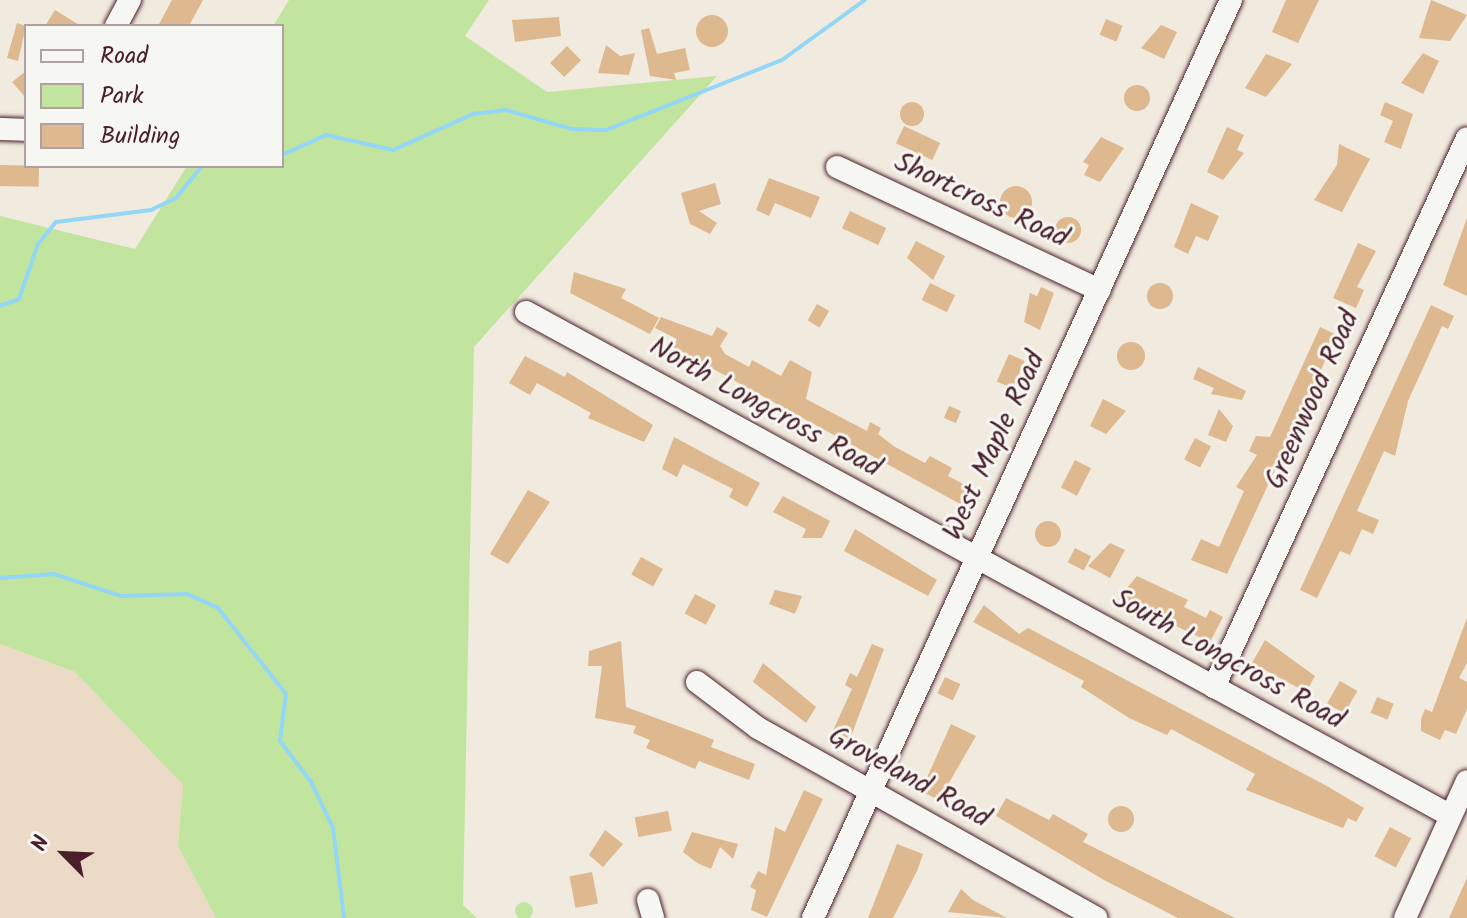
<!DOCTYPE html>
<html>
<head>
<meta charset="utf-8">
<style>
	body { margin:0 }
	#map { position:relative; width:1467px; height:918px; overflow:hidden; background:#f1eade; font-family:Kalam,sans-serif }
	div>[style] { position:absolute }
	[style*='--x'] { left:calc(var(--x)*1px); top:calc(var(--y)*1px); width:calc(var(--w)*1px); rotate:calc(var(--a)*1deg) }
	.built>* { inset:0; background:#ebdbc6 }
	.green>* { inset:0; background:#c1e59f }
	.round { border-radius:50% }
	.stream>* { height:4px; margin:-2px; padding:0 2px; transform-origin:2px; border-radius:2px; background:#93d6f5 }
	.building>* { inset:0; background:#deb88f; transform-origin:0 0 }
	.roads { filter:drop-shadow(0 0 2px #4a1f2b) drop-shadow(0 0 2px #4a1f2b) }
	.minor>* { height:22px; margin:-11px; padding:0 11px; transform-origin:11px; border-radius:11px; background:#f6f6f2 }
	span { translate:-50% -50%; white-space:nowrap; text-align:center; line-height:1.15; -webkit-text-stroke:6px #f6f6f2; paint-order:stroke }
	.street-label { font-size:28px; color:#4a1f2b }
	.legend { position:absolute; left:24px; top:24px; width:260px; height:144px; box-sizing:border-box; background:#f6f6f2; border:2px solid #b1a0a2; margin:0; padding:10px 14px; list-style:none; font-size:24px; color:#4a1f2b }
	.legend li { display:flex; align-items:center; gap:16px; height:40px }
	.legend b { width:40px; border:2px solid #b1a0a2 }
	.north { position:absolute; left:24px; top:814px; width:80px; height:80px; -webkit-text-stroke:6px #f6f6f2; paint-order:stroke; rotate:294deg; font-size:22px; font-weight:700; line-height:32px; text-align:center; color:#4a1f2b }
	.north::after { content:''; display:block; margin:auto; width:28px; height:36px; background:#4a1f2b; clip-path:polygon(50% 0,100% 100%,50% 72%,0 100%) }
</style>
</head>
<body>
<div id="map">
	<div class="built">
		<i style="clip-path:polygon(0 644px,75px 672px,183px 785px,178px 846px,216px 918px,0 918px)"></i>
	</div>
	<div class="green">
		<i style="clip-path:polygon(289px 0,489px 0,465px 36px,547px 92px,717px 76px,474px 347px,463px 905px,477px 918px,216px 918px,178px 846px,183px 785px,75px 672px,0 644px,0 216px,135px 249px,187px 166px,282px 166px,282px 26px,273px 26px)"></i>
		<i class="round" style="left:515px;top:902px;width:18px;height:18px"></i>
	</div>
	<div class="stream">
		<i style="--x:282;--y:155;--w:48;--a:-24.4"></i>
		<i style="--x:326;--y:135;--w:69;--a:12.6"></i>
		<i style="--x:393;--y:150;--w:88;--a:-24.2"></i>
		<i style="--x:473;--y:114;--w:33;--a:-7"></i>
		<i style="--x:506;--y:110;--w:69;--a:16.1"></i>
		<i style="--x:572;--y:129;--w:34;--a:2"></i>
		<i style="--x:606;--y:130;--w:189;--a:-21.7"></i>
		<i style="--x:782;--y:60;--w:102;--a:-35.9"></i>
		<i style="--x:0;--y:306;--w:20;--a:-20"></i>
		<i style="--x:19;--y:299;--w:58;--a:-70.9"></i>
		<i style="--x:38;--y:244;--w:28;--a:-51"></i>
		<i style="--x:56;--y:222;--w:96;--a:-7.2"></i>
		<i style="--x:151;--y:210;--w:28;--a:-26"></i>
		<i style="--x:176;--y:198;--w:41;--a:-50.9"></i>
		<i style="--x:0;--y:578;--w:54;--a:-4.2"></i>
		<i style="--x:54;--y:574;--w:71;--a:18.2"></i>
		<i style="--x:121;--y:596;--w:66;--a:-1.7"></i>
		<i style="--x:187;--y:594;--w:34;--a:24"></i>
		<i style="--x:218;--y:608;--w:110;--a:51.7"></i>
		<i style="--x:286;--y:694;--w:47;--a:97.3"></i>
		<i style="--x:280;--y:741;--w:51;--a:52.9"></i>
		<i style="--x:311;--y:782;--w:51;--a:64.4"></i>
		<i style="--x:333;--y:828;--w:91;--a:83"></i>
	</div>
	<div class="building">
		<i style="clip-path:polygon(172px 0,203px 0,189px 26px,158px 26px)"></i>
		<i style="clip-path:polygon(1286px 0,1319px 0,1298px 43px,1272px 32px)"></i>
		<i style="clip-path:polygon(1431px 0,1467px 15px,1450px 41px,1419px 38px)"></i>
		<i style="clip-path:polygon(55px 10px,81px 26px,45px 26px)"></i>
		<i class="round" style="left:696px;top:15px;width:32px;height:32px"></i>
		<i style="clip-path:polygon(559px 17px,561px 36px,515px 42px,512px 20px)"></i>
		<i style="left:1106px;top:19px;width:18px;height:17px;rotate:22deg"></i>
		<i style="clip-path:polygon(17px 23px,26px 26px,18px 61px,7px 58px)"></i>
		<i style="clip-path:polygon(1161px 25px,1177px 32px,1164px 59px,1141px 48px)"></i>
		<i style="clip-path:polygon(649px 28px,657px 54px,685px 48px,690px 70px,674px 73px,676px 80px,650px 76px,641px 30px)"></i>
		<i style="clip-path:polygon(606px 45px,620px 56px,635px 53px,629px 75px,598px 73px)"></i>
		<i style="left:567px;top:46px;width:20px;height:24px;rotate:45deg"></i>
		<i style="clip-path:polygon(1423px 53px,1439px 61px,1423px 94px,1401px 83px)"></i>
		<i style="clip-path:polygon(1266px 54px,1292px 64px,1266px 97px,1245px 88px)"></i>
		<i style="clip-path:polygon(26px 71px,26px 98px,12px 82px)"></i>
		<i class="round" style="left:1124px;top:85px;width:26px;height:26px"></i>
		<i style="clip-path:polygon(1385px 102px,1413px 114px,1401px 149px,1384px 142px,1393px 121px,1380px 115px)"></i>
		<i class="round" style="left:900px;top:102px;width:24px;height:24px"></i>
		<i style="left:904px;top:126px;width:40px;height:19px;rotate:25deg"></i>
		<i style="clip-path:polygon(1227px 127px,1244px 135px,1237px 150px,1244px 153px,1223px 180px,1207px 172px)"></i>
		<i style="clip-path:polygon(1101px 137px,1124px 148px,1100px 182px,1084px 175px,1089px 165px,1083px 162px)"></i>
		<i style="clip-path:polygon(1339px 144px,1370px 159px,1342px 212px,1314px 200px,1337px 165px)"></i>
		<i style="left:0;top:165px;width:39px;height:21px;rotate:1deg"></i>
		<i style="clip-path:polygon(769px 178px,820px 197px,811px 218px,775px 203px,769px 216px,756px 210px)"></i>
		<i style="clip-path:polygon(715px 183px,721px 204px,699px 211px,717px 223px,710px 234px,690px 224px,681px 193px)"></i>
		<i class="round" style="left:1000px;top:186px;width:32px;height:32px"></i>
		<i style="clip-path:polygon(1191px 203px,1219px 216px,1208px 241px,1196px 236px,1188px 254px,1174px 247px)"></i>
		<i style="left:850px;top:211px;width:40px;height:19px;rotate:25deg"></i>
		<i class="round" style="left:1055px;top:217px;width:26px;height:26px"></i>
		<i style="clip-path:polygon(1467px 218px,1467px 296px,1443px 285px)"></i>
		<i style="clip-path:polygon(916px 241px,945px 256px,933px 280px,907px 258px)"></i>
		<i style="clip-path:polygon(1358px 243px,1376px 251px,1357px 287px,1364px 290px,1356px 308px,1333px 298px)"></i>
		<i style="clip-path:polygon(574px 272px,626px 289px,621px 298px,659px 318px,650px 334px,570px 293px)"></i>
		<i class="round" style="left:1147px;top:283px;width:26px;height:26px"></i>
		<i style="left:930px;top:283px;width:28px;height:19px;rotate:26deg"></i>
		<i style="clip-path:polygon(1041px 287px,1054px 293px,1040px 330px,1024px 322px,1030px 293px,1037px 296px)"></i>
		<i style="left:817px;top:304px;width:14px;height:19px;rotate:30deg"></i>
		<i style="clip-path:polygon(1431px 305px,1454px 316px,1448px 329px,1442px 326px,1408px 401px,1395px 456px,1384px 451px,1357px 511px,1379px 520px,1373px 534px,1362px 529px,1350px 555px,1340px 551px,1317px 598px,1300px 590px)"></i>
		<i style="clip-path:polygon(661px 317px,712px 336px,717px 327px,728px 333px,720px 346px,725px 354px,749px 367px,752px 360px,781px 376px,790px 360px,812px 372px,806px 399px,867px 431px,870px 422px,881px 428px,878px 434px,895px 447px,925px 463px,930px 456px,952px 468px,948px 476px,982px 494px,973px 511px,673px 347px,677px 339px,655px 328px)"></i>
		<i style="clip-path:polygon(1320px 327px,1337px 335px,1227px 574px,1191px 560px,1201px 539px,1219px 547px,1244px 491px,1236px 487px,1257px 455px,1249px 451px,1256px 436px,1270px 437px)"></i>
		<i class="round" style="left:1117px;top:342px;width:28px;height:28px"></i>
		<i style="left:1009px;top:354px;width:17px;height:30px;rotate:24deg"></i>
		<i style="clip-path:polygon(525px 356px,565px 377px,567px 372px,653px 425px,644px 442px,588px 418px,591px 413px,537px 383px,530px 395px,509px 383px)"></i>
		<i style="clip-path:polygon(1198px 367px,1246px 391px,1242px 400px,1211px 394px,1214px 388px,1193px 379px)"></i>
		<i style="clip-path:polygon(1103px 399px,1126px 411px,1106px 434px,1090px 426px)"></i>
		<i style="left:949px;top:406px;width:13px;height:13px;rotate:23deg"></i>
		<i style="clip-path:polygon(1219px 409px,1233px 426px,1226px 442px,1208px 435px)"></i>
		<i style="clip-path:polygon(674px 437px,760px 483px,747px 507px,729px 497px,733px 489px,683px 464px,677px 477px,662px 469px)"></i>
		<i style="left:1195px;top:438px;width:18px;height:24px;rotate:27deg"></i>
		<i style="left:1075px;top:460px;width:18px;height:31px;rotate:27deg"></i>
		<i style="clip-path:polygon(528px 490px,550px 502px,508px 564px,490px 554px)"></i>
		<i style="clip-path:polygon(783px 496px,830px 521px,822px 538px,802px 538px,806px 529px,773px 512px)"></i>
		<i class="round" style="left:1035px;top:521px;width:26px;height:26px"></i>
		<i style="clip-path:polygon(855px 529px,937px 580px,928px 596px,844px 551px)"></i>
		<i style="clip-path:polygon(1110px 543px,1125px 550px,1110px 578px,1088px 566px)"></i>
		<i style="left:1075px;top:548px;width:18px;height:16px;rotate:27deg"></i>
		<i style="left:641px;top:557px;width:25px;height:20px;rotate:29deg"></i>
		<i style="clip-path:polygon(1137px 576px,1188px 600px,1184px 607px,1206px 618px,1210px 610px,1223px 617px,1210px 642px,1118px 599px)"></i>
		<i style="clip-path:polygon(775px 590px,802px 596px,795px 614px,769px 604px)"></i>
		<i style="left:695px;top:594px;width:24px;height:22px;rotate:28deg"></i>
		<i style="clip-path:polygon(984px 605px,1019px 634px,1028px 628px,1325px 785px,1364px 808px,1356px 822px,1348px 818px,1343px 828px,1246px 790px,1255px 774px,1171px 729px,1167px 735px,1129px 718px,1081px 687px,1084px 681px,973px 622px)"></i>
		<i style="clip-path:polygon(1467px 618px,1467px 663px,1459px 678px,1467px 682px,1467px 709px,1456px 734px,1445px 730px,1440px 740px,1421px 731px,1421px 719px,1425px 709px,1432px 712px)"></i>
		<i style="clip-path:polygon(1265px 640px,1315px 676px,1306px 692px,1252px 663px)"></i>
		<i style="clip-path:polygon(621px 641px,626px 707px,702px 735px,714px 740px,711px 747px,755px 764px,749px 780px,699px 761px,695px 769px,646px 748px,650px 740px,633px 733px,636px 726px,595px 718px,602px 666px,588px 666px,589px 651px)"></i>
		<i style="clip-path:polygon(872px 644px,884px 649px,847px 747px,829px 739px,852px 689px,845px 685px,850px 673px,857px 677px)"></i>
		<i style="clip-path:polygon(763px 663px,816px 707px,806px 723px,753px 682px)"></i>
		<i style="left:945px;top:677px;width:17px;height:18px;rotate:25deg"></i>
		<i style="left:1340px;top:681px;width:20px;height:26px;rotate:30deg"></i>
		<i style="left:1377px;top:697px;width:18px;height:17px;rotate:22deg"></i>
		<i style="clip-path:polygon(951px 724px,976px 736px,939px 800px,921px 791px)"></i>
		<i style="clip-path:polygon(804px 790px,823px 799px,767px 917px,751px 910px,756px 890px,750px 887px,758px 871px,766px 875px,775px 827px,785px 832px)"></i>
		<i style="clip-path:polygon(1006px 798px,1049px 820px,1053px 814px,1088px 834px,1083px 842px,1235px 918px,1178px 918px,1104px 880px,996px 816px)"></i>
		<i class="round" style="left:1108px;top:806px;width:26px;height:26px"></i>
		<i style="left:668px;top:811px;width:20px;height:34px;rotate:79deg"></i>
		<i style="left:1390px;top:827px;width:24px;height:33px;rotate:28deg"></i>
		<i style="clip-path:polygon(605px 830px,623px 844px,603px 867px,589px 855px)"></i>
		<i style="clip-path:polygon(692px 832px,738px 844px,733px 859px,720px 847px,711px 869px,697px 863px,683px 852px)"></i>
		<i style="clip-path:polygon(897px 844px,923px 854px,917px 871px,893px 918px,868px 918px)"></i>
		<i style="left:592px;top:872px;width:32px;height:23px;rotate:79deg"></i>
		<i style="clip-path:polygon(1467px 878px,1467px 918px,1449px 918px)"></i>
		<i style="clip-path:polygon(961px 889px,973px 900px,1007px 918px,948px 912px)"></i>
	</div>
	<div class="roads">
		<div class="minor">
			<i style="--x:116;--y:26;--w:30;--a:-62"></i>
			<i style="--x:0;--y:129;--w:26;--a:2"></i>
			<i style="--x:837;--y:167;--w:290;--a:25.1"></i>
			<i style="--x:526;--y:312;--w:1053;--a:28.58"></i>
			<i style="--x:697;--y:682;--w:76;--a:37"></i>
			<i style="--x:758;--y:728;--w:388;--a:29.3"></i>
			<i style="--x:1214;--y:687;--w:604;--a:-65.26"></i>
			<i style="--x:648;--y:900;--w:19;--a:74"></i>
			<i style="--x:813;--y:918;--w:1009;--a:-65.52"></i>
			<i style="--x:1405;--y:918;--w:150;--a:-65.7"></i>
		</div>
	</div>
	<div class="street-label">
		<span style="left:981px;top:201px;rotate:25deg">Shortcross Road</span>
		<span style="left:1313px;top:400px;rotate:-66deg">Greenwood Road</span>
		<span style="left:765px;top:408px;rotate:29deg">North Longcross Road</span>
		<span style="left:995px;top:446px;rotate:-65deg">West Maple Road</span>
		<span style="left:1228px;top:660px;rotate:29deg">South Longcross Road</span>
		<span style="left:909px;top:778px;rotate:29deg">Groveland Road</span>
	</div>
	<ul class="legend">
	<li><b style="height:10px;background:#f6f6f2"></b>Road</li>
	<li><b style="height:22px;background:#c1e59f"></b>Park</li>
	<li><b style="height:22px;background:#deb88f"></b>Building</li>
	</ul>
	<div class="north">N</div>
</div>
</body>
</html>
